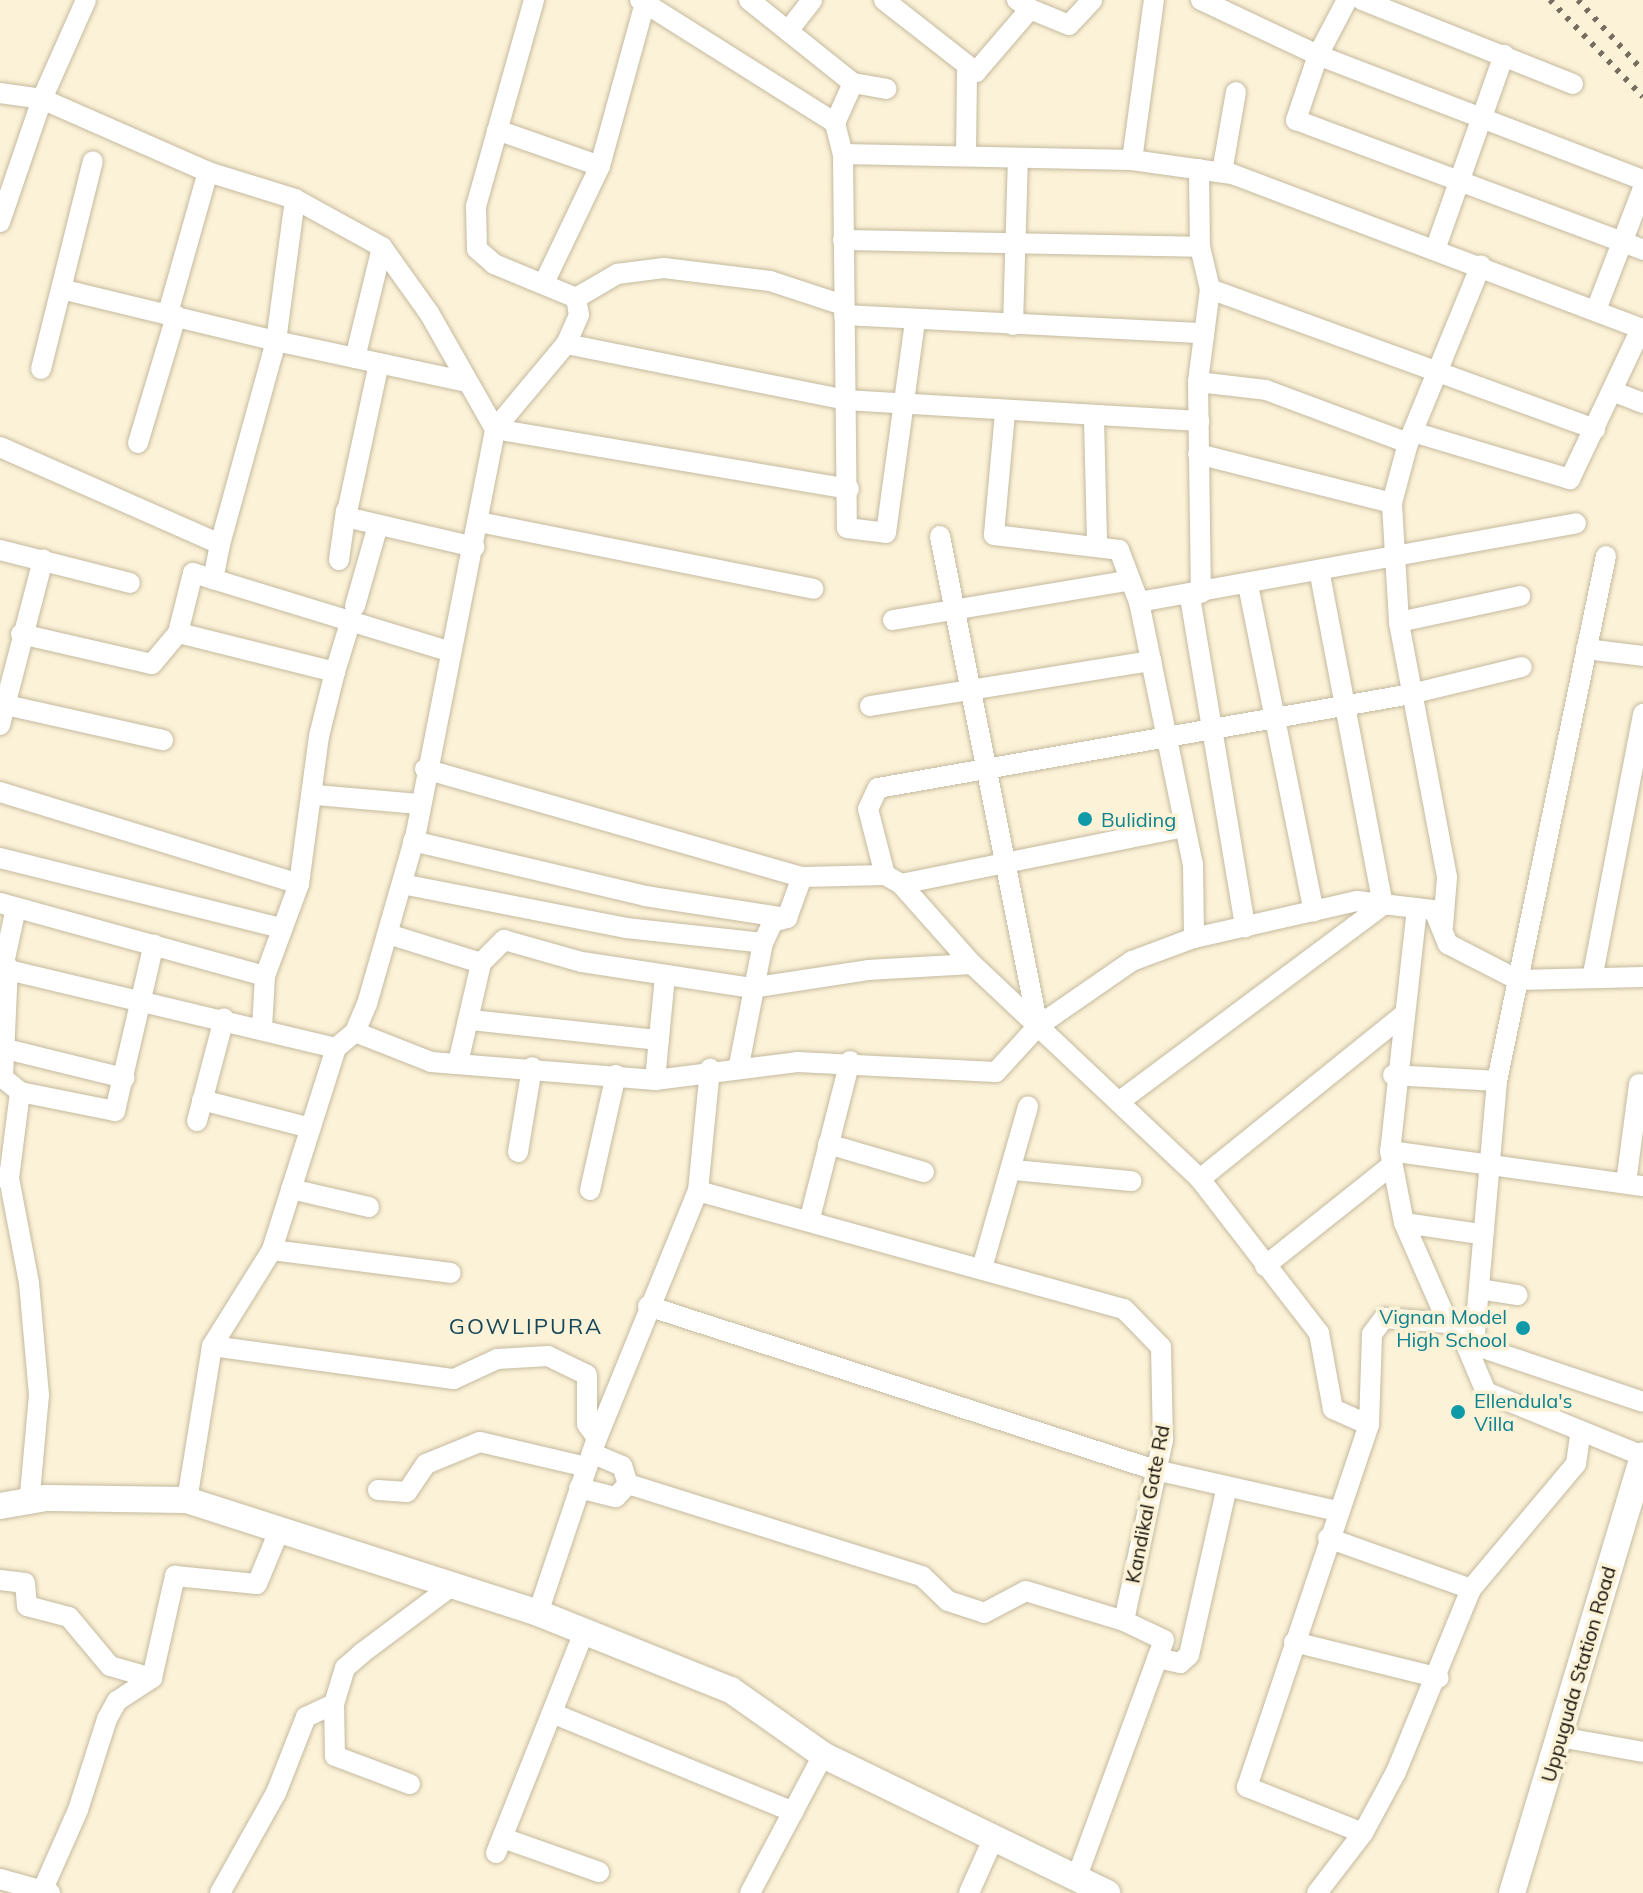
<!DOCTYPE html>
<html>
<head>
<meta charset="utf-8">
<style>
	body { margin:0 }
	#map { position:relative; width:1643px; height:1893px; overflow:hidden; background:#fcf2d7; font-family:Mulish,sans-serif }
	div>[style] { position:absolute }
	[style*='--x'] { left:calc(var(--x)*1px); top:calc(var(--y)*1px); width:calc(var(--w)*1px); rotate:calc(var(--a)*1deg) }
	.roads { filter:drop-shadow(0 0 2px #c4baa0) drop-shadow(0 0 2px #c4baa0) }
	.minor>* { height:20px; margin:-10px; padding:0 10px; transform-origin:10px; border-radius:10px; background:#fff }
	.tertiary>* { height:26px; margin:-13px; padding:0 13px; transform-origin:13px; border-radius:13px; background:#fff }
	.rail>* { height:6px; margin-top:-3px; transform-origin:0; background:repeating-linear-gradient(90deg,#766f5f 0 4px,transparent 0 12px) }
	.dots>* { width:22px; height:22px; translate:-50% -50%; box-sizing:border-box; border:4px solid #fcf2d7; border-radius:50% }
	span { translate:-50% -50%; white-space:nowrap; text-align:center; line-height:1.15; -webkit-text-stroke:7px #fcf2d7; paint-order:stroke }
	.culture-label { font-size:20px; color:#0d838f }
	.left { translate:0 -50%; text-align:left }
	.right { translate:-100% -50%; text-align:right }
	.street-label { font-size:20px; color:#161209 }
	.neighbourhood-label { font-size:22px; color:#164659; letter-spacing:2px }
</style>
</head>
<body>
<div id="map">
	<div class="roads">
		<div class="minor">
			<i style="--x:534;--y:0;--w:215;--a:105.7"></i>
			<i style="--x:476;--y:207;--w:42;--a:88.6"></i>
			<i style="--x:477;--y:249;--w:23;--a:41"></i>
			<i style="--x:494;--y:264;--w:89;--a:22.5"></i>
			<i style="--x:576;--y:298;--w:17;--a:80"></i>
			<i style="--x:579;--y:315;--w:32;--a:114"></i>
			<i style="--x:566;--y:344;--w:111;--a:129.9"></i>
			<i style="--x:495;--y:429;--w:359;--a:9.6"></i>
			<i style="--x:640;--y:0;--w:231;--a:32.2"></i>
			<i style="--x:835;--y:123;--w:32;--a:76"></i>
			<i style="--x:843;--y:154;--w:374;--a:89.4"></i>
			<i style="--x:847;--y:528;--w:39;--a:7"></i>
			<i style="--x:886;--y:533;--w:215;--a:-82.2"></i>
			<i style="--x:749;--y:0;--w:133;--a:38.6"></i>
			<i style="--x:853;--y:83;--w:44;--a:114.2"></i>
			<i style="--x:884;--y:0;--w:117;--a:38"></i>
			<i style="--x:976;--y:72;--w:83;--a:-49.4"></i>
			<i style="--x:1030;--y:9;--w:16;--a:-145"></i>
			<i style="--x:1201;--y:0;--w:129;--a:25.2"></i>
			<i style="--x:1318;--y:55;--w:62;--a:-62.2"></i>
			<i style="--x:1362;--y:0;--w:227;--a:21.7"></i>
			<i style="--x:1030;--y:9;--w:42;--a:22.3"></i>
			<i style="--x:1069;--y:25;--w:34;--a:-47"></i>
			<i style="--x:788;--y:31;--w:39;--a:-52"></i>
			<i style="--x:853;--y:83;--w:34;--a:10"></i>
			<i style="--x:0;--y:93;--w:42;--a:8.1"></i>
			<i style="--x:42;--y:99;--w:181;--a:23.7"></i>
			<i style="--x:208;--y:172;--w:91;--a:17.2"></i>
			<i style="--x:497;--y:130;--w:109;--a:19.3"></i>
			<i style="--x:843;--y:154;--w:289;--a:1.2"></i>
			<i style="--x:1132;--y:160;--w:101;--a:8"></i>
			<i style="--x:1232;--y:174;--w:439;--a:20.7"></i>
			<i style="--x:966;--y:155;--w:88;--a:-89.3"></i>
			<i style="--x:1132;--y:160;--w:162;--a:-82.2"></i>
			<i style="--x:1199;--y:169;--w:78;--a:89.3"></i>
			<i style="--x:1200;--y:247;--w:43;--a:76.6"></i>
			<i style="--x:1210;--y:289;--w:94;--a:97.4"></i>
			<i style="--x:1198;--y:382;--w:211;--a:89.2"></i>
			<i style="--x:1222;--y:172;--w:81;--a:-80.1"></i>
			<i style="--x:1643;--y:180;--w:348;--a:-159"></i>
			<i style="--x:1318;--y:55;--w:69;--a:108.7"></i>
			<i style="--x:1296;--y:120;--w:371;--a:20.5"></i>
			<i style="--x:0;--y:222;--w:130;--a:-71.1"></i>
			<i style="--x:42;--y:99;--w:108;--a:-66"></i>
			<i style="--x:843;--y:240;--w:357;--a:1.1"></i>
			<i style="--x:1436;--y:247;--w:204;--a:-70.5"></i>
			<i style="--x:544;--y:283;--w:130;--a:-64.4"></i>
			<i style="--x:600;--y:166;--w:166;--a:-74.6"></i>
			<i style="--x:1210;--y:289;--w:410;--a:20"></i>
			<i style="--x:65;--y:290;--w:217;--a:13.6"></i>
			<i style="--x:276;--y:341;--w:211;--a:105.4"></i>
			<i style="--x:576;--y:298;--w:48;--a:-30.3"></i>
			<i style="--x:617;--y:274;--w:47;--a:-7.3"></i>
			<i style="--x:664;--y:268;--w:107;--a:7"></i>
			<i style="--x:770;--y:281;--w:77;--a:18.2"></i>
			<i style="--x:1596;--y:310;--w:131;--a:-68.9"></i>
			<i style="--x:168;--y:313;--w:147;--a:-74.2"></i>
			<i style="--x:844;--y:315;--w:360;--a:2.9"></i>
			<i style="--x:1013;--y:325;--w:167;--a:-88.3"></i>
			<i style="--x:566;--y:344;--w:285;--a:11.3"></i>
			<i style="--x:845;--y:400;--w:355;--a:3.4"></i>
			<i style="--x:355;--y:358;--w:114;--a:-76.3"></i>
			<i style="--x:379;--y:363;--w:157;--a:102.1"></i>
			<i style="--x:346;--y:517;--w:132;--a:13.1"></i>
			<i style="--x:41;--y:369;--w:214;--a:-76"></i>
			<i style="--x:1198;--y:382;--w:68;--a:6.7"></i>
			<i style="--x:1266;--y:390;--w:152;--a:20.5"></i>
			<i style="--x:1612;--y:391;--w:33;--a:21"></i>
			<i style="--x:1005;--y:413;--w:122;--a:95.2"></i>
			<i style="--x:994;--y:535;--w:126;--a:6.8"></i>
			<i style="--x:1119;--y:550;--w:56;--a:69"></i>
			<i style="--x:1139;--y:602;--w:268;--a:78.4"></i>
			<i style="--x:1193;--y:864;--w:74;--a:89.2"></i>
			<i style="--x:1094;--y:418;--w:127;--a:88.6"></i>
			<i style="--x:1413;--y:432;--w:164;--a:16.7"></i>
			<i style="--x:1570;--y:479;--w:166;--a:-64.7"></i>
			<i style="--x:138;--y:443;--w:133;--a:-73.3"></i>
			<i style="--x:0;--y:447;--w:240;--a:23.8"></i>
			<i style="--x:220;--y:544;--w:36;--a:101"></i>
			<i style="--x:1198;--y:454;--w:200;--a:14.2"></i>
			<i style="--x:479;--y:522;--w:341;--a:11.3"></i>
			<i style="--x:940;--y:536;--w:500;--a:78.7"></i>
			<i style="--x:0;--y:550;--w:134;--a:14.2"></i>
			<i style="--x:1606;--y:556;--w:536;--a:101.73"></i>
			<i style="--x:1497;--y:1081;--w:265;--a:95"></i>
			<i style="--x:1474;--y:1345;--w:178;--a:18.6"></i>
			<i style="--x:339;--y:560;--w:50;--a:-82"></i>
			<i style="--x:1248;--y:585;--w:333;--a:78.6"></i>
			<i style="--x:1190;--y:597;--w:335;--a:80.5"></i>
			<i style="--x:1139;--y:602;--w:444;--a:-10.2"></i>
			<i style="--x:355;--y:606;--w:84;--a:-74.1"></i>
			<i style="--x:893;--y:620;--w:237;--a:-9.5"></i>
			<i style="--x:1399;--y:622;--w:124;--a:-12.1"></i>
			<i style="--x:21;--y:634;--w:134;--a:12.9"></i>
			<i style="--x:152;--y:664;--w:40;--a:-50"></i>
			<i style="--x:1586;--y:649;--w:57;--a:7"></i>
			<i style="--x:335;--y:672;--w:51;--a:-73"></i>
			<i style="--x:6;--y:705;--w:161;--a:12.6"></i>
			<i style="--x:870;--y:706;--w:285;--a:-9.1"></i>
			<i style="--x:0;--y:725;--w:171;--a:-75.4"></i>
			<i style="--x:425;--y:769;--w:392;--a:16"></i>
			<i style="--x:0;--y:792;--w:313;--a:17.1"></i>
			<i style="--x:316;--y:795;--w:103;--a:5"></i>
			<i style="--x:413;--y:841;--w:238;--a:13.3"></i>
			<i style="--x:645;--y:896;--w:144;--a:8.8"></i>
			<i style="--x:0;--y:858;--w:290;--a:14"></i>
			<i style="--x:885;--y:875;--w:68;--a:-104.4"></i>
			<i style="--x:868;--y:809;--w:23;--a:-65"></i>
			<i style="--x:878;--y:788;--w:541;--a:-10"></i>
			<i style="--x:1411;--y:694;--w:114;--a:-13.7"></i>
			<i style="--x:402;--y:884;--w:228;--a:11.1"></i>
			<i style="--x:626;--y:928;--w:138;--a:6.2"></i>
			<i style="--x:901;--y:884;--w:288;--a:-11.4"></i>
			<i style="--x:0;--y:903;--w:275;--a:15.4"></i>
			<i style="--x:1417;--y:908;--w:244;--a:96.3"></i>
			<i style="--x:1390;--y:1151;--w:73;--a:79"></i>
			<i style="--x:1404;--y:1223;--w:109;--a:66.3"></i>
			<i style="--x:1443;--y:926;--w:49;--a:-85.3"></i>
			<i style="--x:1447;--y:877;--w:259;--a:-100.7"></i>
			<i style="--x:1399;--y:622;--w:119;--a:-93.4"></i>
			<i style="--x:1392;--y:503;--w:62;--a:-75.1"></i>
			<i style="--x:1408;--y:443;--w:192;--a:-67.7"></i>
			<i style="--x:388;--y:934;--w:97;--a:17.3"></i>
			<i style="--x:8;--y:967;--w:111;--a:92.6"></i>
			<i style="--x:3;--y:1078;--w:22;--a:39"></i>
			<i style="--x:0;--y:968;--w:345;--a:13.4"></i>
			<i style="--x:336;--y:1048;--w:212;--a:107.6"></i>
			<i style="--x:272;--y:1250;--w:113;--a:122"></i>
			<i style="--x:212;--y:1346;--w:156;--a:99.2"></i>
			<i style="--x:3;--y:968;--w:61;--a:-77.8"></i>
			<i style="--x:1593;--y:974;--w:265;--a:-79.1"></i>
			<i style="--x:471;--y:1020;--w:189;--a:6.1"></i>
			<i style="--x:262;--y:1028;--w:52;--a:-86.7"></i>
			<i style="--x:265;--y:976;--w:98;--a:-69.7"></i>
			<i style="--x:299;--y:884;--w:149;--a:-82.3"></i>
			<i style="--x:319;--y:736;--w:66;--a:-76"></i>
			<i style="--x:335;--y:672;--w:162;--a:-166"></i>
			<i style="--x:178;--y:633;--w:62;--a:-76"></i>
			<i style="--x:193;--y:573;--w:270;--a:17"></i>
			<i style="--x:355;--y:1032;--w:82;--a:21.5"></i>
			<i style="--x:431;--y:1062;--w:225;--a:4.6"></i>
			<i style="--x:655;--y:1080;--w:143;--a:-7.2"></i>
			<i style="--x:797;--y:1062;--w:199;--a:2.9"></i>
			<i style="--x:996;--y:1072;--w:62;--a:-47.6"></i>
			<i style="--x:1038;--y:1026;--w:114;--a:-34.7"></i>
			<i style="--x:1132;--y:961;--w:66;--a:-20.4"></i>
			<i style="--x:1194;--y:938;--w:167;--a:-12.8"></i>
			<i style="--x:1357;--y:901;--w:78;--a:6.7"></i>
			<i style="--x:1434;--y:910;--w:37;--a:68"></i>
			<i style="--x:1448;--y:944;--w:79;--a:27.2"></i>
			<i style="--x:1518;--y:980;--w:125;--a:-1.4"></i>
			<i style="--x:336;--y:1048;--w:25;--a:-40"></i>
			<i style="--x:355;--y:1032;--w:30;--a:-67"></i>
			<i style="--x:367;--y:1004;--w:178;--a:-74"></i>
			<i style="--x:416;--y:833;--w:412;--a:-78.9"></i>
			<i style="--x:495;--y:429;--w:133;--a:-119.6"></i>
			<i style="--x:429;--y:313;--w:81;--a:-125.5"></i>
			<i style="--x:382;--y:247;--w:99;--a:-151.1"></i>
			<i style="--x:295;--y:199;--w:143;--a:97.6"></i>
			<i style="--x:276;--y:341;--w:195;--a:12.1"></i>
			<i style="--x:6;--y:1049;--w:122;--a:13.8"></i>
			<i style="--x:458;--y:1063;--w:103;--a:-77"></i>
			<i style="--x:481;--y:963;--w:33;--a:-45"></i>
			<i style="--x:504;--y:940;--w:81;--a:15.8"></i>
			<i style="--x:582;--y:962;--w:171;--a:8.7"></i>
			<i style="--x:751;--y:988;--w:118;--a:-8.7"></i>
			<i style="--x:868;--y:970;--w:104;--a:-3.3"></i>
			<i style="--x:739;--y:1065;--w:124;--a:-78.9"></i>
			<i style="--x:763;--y:943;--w:23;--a:-65"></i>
			<i style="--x:773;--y:922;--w:15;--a:-16"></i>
			<i style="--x:787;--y:918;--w:44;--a:-69.9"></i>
			<i style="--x:802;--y:877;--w:83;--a:-1.4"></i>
			<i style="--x:885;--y:875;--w:18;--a:29"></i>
			<i style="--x:901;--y:884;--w:107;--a:48.4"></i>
			<i style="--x:972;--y:964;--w:313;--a:43.3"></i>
			<i style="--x:1200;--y:1179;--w:195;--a:52.3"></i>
			<i style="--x:1319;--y:1333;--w:77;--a:79.6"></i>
			<i style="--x:1333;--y:1409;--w:39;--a:24"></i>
			<i style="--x:1393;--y:1075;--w:104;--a:3.3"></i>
			<i style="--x:655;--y:1080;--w:103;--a:-84.5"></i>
			<i style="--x:202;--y:1100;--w:112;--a:14.5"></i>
			<i style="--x:1120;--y:1101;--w:328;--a:-36.7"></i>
			<i style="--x:1383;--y:905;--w:340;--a:-100.8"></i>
			<i style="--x:197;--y:1121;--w:106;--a:-75.2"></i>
			<i style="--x:828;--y:1144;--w:100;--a:16.3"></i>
			<i style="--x:1390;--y:1151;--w:255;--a:7.9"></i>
			<i style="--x:518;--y:1152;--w:86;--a:-80.6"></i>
			<i style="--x:1014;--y:1170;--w:118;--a:5.4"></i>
			<i style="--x:0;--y:1177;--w:9;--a:6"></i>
			<i style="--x:9;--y:1178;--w:107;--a:79.2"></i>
			<i style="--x:29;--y:1283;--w:112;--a:84.9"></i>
			<i style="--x:39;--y:1395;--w:109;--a:95.2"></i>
			<i style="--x:9;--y:1178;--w:87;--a:-82.7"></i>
			<i style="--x:20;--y:1092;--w:97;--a:11.3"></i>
			<i style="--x:115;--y:1111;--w:171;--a:-76.9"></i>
			<i style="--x:1200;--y:1179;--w:260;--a:-38.9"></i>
			<i style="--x:1626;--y:1183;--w:100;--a:-82.5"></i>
			<i style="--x:291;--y:1189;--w:80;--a:13"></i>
			<i style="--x:590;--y:1190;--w:118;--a:-77.3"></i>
			<i style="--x:698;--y:1191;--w:442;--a:15.5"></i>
			<i style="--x:1124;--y:1309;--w:53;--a:45.8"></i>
			<i style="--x:1161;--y:1347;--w:93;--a:88.8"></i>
			<i style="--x:1163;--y:1440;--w:185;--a:102.2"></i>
			<i style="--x:1124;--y:1621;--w:44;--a:25.4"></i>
			<i style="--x:1164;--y:1640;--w:252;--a:110.2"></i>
			<i style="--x:810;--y:1218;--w:162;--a:-75.7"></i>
			<i style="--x:1404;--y:1223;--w:77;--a:8.2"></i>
			<i style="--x:272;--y:1250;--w:180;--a:7.3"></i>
			<i style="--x:1265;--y:1266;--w:162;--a:-38.5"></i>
			<i style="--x:982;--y:1268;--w:168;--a:-74.1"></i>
			<i style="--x:1479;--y:1289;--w:39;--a:9"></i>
			<i style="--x:648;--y:1306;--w:533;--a:17.92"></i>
			<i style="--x:1155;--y:1470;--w:187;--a:12.7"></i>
			<i style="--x:1464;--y:1340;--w:56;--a:67.1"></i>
			<i style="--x:1486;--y:1392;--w:170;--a:22.2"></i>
			<i style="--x:212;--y:1346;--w:244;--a:7.8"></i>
			<i style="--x:454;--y:1379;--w:47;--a:-24.9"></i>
			<i style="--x:497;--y:1359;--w:51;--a:-3.4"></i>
			<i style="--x:548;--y:1356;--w:43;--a:26"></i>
			<i style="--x:587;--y:1375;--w:49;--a:90"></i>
			<i style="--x:587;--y:1424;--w:17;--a:54"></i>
			<i style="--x:628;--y:1484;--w:308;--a:17.4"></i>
			<i style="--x:922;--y:1576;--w:36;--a:44"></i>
			<i style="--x:948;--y:1601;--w:38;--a:18"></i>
			<i style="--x:984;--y:1613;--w:47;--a:-27.6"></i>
			<i style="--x:1026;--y:1591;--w:102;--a:17"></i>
			<i style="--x:579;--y:1488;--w:38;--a:14"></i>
			<i style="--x:616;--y:1497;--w:18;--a:-47"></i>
			<i style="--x:628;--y:1484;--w:19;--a:-108"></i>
			<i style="--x:622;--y:1466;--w:33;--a:-157"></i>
			<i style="--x:378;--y:1490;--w:29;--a:4"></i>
			<i style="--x:407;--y:1492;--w:34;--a:-56"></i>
			<i style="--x:426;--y:1464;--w:58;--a:-22.2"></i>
			<i style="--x:480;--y:1442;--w:110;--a:13.2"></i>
			<i style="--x:1328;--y:1538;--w:152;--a:19.6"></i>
			<i style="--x:0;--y:1580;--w:25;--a:7"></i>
			<i style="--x:25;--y:1583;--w:23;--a:85"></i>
			<i style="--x:27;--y:1606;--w:43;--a:14.7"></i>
			<i style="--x:69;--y:1617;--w:64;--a:50.1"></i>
			<i style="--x:110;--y:1666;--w:44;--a:15.9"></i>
			<i style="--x:538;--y:1613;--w:185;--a:-71.4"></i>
			<i style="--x:597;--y:1438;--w:267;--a:-67.8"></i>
			<i style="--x:698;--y:1191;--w:123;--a:-84.4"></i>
			<i style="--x:1294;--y:1642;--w:149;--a:13.9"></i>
			<i style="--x:1157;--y:1658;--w:24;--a:12"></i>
			<i style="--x:1180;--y:1663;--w:12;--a:-42"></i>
			<i style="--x:1189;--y:1655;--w:172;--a:-77.3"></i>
			<i style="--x:334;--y:1704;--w:52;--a:88.9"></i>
			<i style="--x:335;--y:1756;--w:80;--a:20.5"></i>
			<i style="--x:552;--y:1713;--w:261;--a:22.3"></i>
			<i style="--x:1560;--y:1737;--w:84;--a:10.2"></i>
			<i style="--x:1363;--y:1833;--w:125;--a:-158.4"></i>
			<i style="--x:1247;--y:1787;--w:382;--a:-71.4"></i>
			<i style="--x:1369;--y:1425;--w:91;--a:-88.1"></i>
			<i style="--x:1372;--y:1334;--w:20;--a:-53"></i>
			<i style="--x:1384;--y:1318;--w:64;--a:4.5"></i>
			<i style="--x:1448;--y:1323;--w:34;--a:40"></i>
			<i style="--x:503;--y:1838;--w:102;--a:19.5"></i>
			<i style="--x:496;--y:1853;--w:238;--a:-68.3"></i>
			<i style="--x:0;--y:1879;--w:52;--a:15.6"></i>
			<i style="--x:43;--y:1889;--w:86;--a:-66.1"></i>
			<i style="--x:78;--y:1810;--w:96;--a:-72.3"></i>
			<i style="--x:107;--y:1719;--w:21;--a:-61"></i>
			<i style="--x:117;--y:1701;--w:42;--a:-33.3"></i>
			<i style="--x:152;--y:1678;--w:105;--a:-77.3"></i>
			<i style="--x:175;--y:1576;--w:82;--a:5.6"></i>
			<i style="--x:257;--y:1584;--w:57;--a:-67.5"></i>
			<i style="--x:220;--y:1893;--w:115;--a:-60.8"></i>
			<i style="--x:276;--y:1793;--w:82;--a:-68.5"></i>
			<i style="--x:306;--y:1717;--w:31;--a:-25"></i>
			<i style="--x:334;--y:1704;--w:38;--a:-73"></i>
			<i style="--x:345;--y:1668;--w:23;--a:-41"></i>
			<i style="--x:362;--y:1653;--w:109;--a:-36.8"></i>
			<i style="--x:750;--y:1893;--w:156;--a:-62.1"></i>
			<i style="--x:969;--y:1893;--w:61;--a:-65.9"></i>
			<i style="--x:1317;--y:1893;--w:76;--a:-52.5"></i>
			<i style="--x:1363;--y:1833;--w:69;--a:-61.6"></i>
			<i style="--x:1396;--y:1772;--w:198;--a:-67.7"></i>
			<i style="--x:1471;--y:1589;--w:163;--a:-50"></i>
			<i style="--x:1576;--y:1464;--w:29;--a:-82"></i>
		</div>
		<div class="tertiary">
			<i style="--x:0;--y:1506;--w:47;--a:-9.9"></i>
			<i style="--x:46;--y:1498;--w:141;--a:0.8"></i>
			<i style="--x:187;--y:1500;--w:369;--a:17.8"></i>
			<i style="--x:538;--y:1613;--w:208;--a:21.8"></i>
			<i style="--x:731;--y:1690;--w:113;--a:35.2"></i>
			<i style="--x:823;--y:1755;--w:316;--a:25.9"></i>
			<i style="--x:1512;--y:1893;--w:457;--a:-73.3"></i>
		</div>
	</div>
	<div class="rail">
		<i style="--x:1550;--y:0;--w:134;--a:46.2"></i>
		<i style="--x:1578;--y:0;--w:96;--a:47.5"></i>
	</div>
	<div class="dots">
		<i style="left:1085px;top:819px;background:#0f9aa8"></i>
		<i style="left:1523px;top:1328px;background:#0f9aa8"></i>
		<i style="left:1458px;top:1412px;background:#0f9aa8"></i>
	</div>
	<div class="culture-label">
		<span class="left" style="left:1101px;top:819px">Buliding</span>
		<span class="right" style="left:1507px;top:1328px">Vignan Model<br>High School</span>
		<span class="left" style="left:1474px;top:1412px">Ellendula's<br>Villa</span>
	</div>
	<div class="street-label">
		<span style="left:1147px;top:1504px;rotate:-79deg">Kandikal Gate Rd</span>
		<span style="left:1578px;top:1674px;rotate:-74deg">Uppuguda Station Road</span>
	</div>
	<div class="neighbourhood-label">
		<span style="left:526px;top:1327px">GOWLIPURA</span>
	</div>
</div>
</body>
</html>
